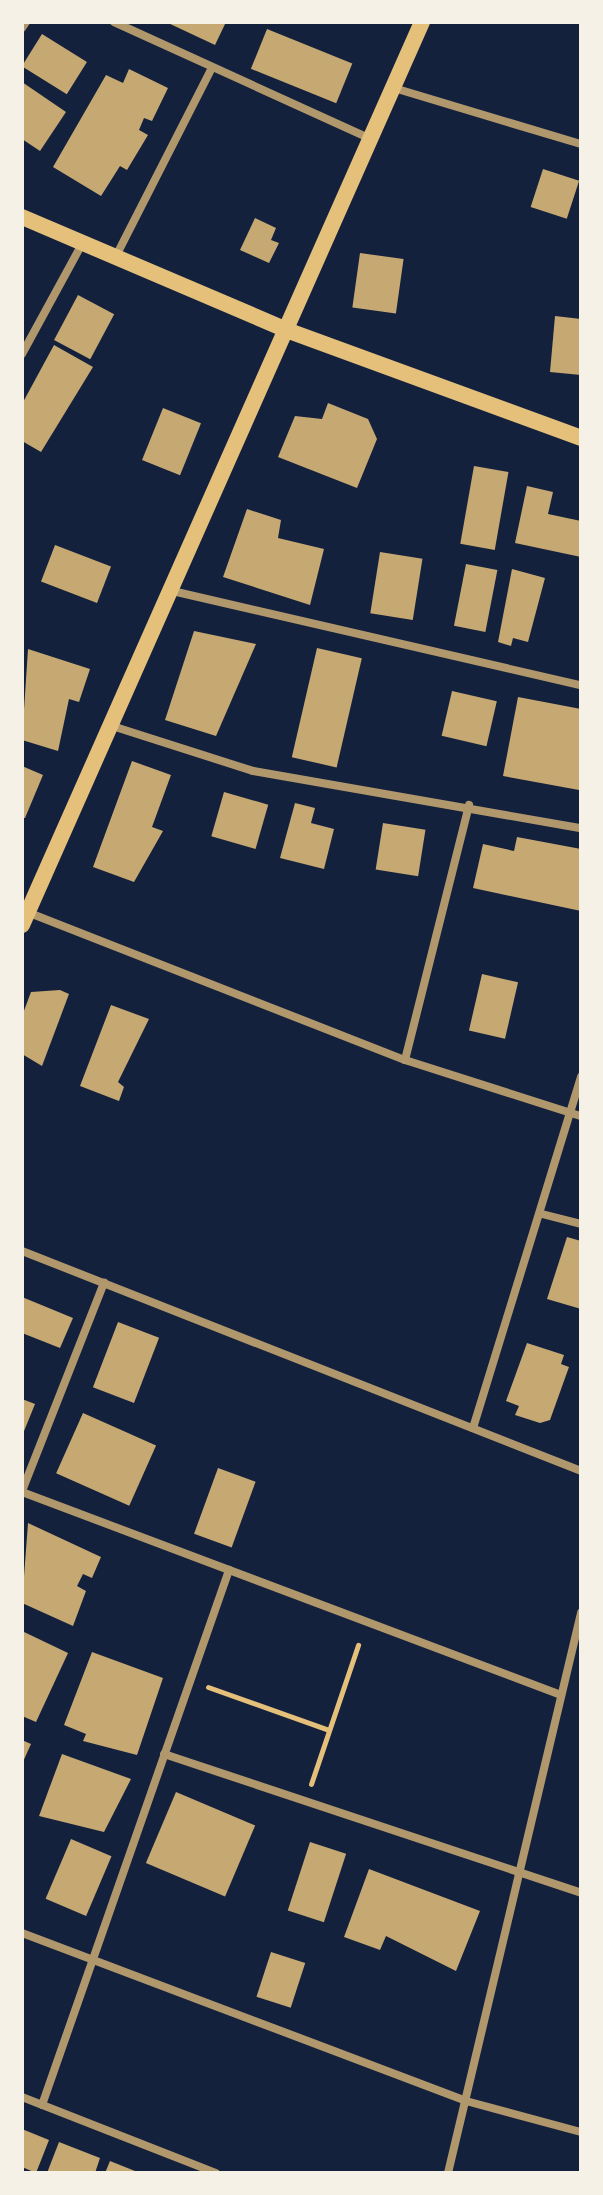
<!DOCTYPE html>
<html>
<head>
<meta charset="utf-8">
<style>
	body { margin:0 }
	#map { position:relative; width:603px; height:2195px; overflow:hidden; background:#14213d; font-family:"Open Sans",sans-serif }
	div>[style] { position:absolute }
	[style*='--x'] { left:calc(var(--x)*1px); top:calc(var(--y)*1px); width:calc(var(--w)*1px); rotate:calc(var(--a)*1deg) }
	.building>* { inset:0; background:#c6a872; transform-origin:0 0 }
	.path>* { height:5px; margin:-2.5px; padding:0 2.5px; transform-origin:2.5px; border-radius:2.5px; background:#e5c07b }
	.minor>* { height:8px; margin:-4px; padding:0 4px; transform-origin:4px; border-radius:4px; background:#b1986c }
	.secondary>* { height:16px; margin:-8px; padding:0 8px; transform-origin:8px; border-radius:8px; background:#e5c07b }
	span { translate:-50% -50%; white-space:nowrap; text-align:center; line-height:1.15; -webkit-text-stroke:8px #f6f1e7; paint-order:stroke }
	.frame { position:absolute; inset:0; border:24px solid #f6f1e7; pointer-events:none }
</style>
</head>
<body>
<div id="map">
	<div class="building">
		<i style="clip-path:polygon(166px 22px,226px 22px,215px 45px)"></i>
		<i style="left:267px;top:29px;width:92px;height:43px;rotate:22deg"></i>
		<i style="left:42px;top:34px;width:53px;height:38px;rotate:32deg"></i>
		<i style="clip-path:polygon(129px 69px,168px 88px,152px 121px,144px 118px,139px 130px,148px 135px,127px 170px,120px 166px,101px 196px,53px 167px,106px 75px,123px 83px)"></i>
		<i style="clip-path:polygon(22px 82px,66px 112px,40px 151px,22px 139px)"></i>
		<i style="left:543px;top:169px;width:38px;height:40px;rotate:18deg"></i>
		<i style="clip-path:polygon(255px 218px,276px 228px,271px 240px,279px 243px,269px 263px,240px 250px)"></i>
		<i style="left:360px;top:253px;width:44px;height:55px;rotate:8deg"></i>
		<i style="left:78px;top:295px;width:41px;height:51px;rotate:28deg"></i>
		<i style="clip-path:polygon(555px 316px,581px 319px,581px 375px,550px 372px)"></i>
		<i style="clip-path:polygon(54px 345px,93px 367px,41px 452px,22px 441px,22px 404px)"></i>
		<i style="clip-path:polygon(328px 403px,368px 419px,377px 439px,357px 488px,278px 457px,295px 416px,322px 419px)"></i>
		<i style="left:163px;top:408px;width:41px;height:56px;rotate:22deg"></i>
		<i style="left:474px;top:466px;width:35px;height:79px;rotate:10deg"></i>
		<i style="clip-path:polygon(527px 486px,553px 492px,548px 514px,581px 521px,581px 557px,515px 543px)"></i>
		<i style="clip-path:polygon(247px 509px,281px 520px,278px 538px,324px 549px,310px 605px,223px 577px)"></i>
		<i style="left:55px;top:545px;width:60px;height:39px;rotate:21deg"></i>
		<i style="left:380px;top:552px;width:43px;height:62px;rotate:9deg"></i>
		<i style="left:466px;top:564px;width:32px;height:63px;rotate:11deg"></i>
		<i style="clip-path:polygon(512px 569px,545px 578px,528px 642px,513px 638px,511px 646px,498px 642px)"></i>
		<i style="clip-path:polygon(194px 631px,256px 644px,216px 736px,165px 720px)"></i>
		<i style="left:317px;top:648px;width:46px;height:112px;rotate:13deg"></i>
		<i style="clip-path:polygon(28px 649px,90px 669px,79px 702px,69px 699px,58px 751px,22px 740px)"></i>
		<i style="left:452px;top:691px;width:46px;height:46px;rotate:13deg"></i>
		<i style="clip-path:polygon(518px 697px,581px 709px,579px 790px,503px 776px)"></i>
		<i style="clip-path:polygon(132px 761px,171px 775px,152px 827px,163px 831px,134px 882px,93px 867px)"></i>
		<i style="clip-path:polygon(22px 766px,43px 775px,25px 818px,22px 818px)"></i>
		<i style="left:224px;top:792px;width:46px;height:46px;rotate:16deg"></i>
		<i style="clip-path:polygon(295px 803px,315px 808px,311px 823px,334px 829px,324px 869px,280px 858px)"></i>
		<i style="left:383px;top:823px;width:43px;height:47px;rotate:9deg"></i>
		<i style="clip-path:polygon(517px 837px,581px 849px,581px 911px,473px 888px,483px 844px,514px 851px)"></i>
		<i style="left:482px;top:974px;width:37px;height:58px;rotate:13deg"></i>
		<i style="clip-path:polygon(60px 990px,69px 994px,42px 1066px,22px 1054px,22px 1016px,31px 992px)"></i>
		<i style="clip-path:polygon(111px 1005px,149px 1019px,118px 1082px,124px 1087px,119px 1101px,80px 1086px)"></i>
		<i style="clip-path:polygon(567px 1237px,581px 1241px,581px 1309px,547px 1299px)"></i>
		<i style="clip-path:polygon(22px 1297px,73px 1318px,60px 1348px,22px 1333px)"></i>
		<i style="left:118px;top:1322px;width:44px;height:70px;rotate:21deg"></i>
		<i style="clip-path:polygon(527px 1343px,564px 1355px,561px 1364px,569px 1367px,550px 1420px,540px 1423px,515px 1415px,519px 1406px,506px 1401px)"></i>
		<i style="clip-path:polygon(22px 1399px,35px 1404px,22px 1436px)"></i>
		<i style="left:83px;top:1413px;width:80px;height:66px;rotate:24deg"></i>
		<i style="left:218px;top:1468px;width:40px;height:70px;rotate:20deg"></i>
		<i style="clip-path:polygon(28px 1523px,101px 1557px,92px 1578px,83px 1574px,77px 1586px,86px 1591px,73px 1626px,22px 1603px)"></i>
		<i style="clip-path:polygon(22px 1631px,68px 1653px,36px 1722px,22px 1716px)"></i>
		<i style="clip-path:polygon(92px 1652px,163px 1678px,137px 1755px,83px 1741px,86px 1734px,64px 1725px)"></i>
		<i style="clip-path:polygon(22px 1740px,31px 1744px,22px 1764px)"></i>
		<i style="clip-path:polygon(62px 1754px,131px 1779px,104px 1832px,39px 1816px)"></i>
		<i style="left:176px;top:1792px;width:86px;height:77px;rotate:23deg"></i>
		<i style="left:71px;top:1839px;width:44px;height:65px;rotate:23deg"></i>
		<i style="left:310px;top:1842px;width:38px;height:72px;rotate:18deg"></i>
		<i style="clip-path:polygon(369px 1869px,480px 1911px,456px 1971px,386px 1936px,380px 1950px,344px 1937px)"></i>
		<i style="left:271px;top:1952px;width:36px;height:47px;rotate:18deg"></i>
		<i style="clip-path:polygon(22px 2129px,49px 2140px,36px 2173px,22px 2167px)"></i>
		<i style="clip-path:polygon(59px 2142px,100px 2158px,95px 2173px,47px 2173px)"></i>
		<i style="clip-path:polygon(110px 2161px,140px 2173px,105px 2173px)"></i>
	</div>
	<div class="path">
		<i style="--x:208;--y:1687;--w:128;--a:19.6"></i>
		<i style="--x:311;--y:1784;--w:147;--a:-71.3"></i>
	</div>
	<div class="minor">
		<i style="--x:114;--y:22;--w:282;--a:24.5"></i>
		<i style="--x:22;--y:28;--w:7;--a:-56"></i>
		<i style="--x:394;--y:88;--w:195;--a:16.7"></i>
		<i style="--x:115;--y:258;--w:213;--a:-63"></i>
		<i style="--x:22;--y:354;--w:125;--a:-61.4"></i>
		<i style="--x:168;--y:590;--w:424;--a:13"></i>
		<i style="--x:109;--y:725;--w:151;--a:17.7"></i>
		<i style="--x:253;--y:771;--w:333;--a:9.9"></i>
		<i style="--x:27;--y:912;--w:406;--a:21.4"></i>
		<i style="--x:405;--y:1060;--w:185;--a:17.7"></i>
		<i style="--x:405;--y:1060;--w:263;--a:-75.9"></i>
		<i style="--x:542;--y:1214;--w:40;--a:14.4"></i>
		<i style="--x:22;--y:1251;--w:601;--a:21.48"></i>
		<i style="--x:473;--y:1428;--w:368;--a:-72.9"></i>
		<i style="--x:22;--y:1491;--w:224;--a:-68.5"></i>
		<i style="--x:22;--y:1492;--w:576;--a:20.64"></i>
		<i style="--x:164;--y:1754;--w:440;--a:18.4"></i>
		<i style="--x:22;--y:1933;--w:475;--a:20.7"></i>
		<i style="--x:466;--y:2101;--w:119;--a:15.1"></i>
		<i style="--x:22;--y:2097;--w:208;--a:21.4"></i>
		<i style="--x:42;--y:2105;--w:567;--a:-70.73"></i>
		<i style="--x:448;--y:2173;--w:576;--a:-76.64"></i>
	</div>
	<div class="secondary">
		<i style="--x:22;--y:217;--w:290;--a:23.1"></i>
		<i style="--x:289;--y:331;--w:311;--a:20.1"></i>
		<i style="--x:22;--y:925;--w:988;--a:-66.11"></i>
	</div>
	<div class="frame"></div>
</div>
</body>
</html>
